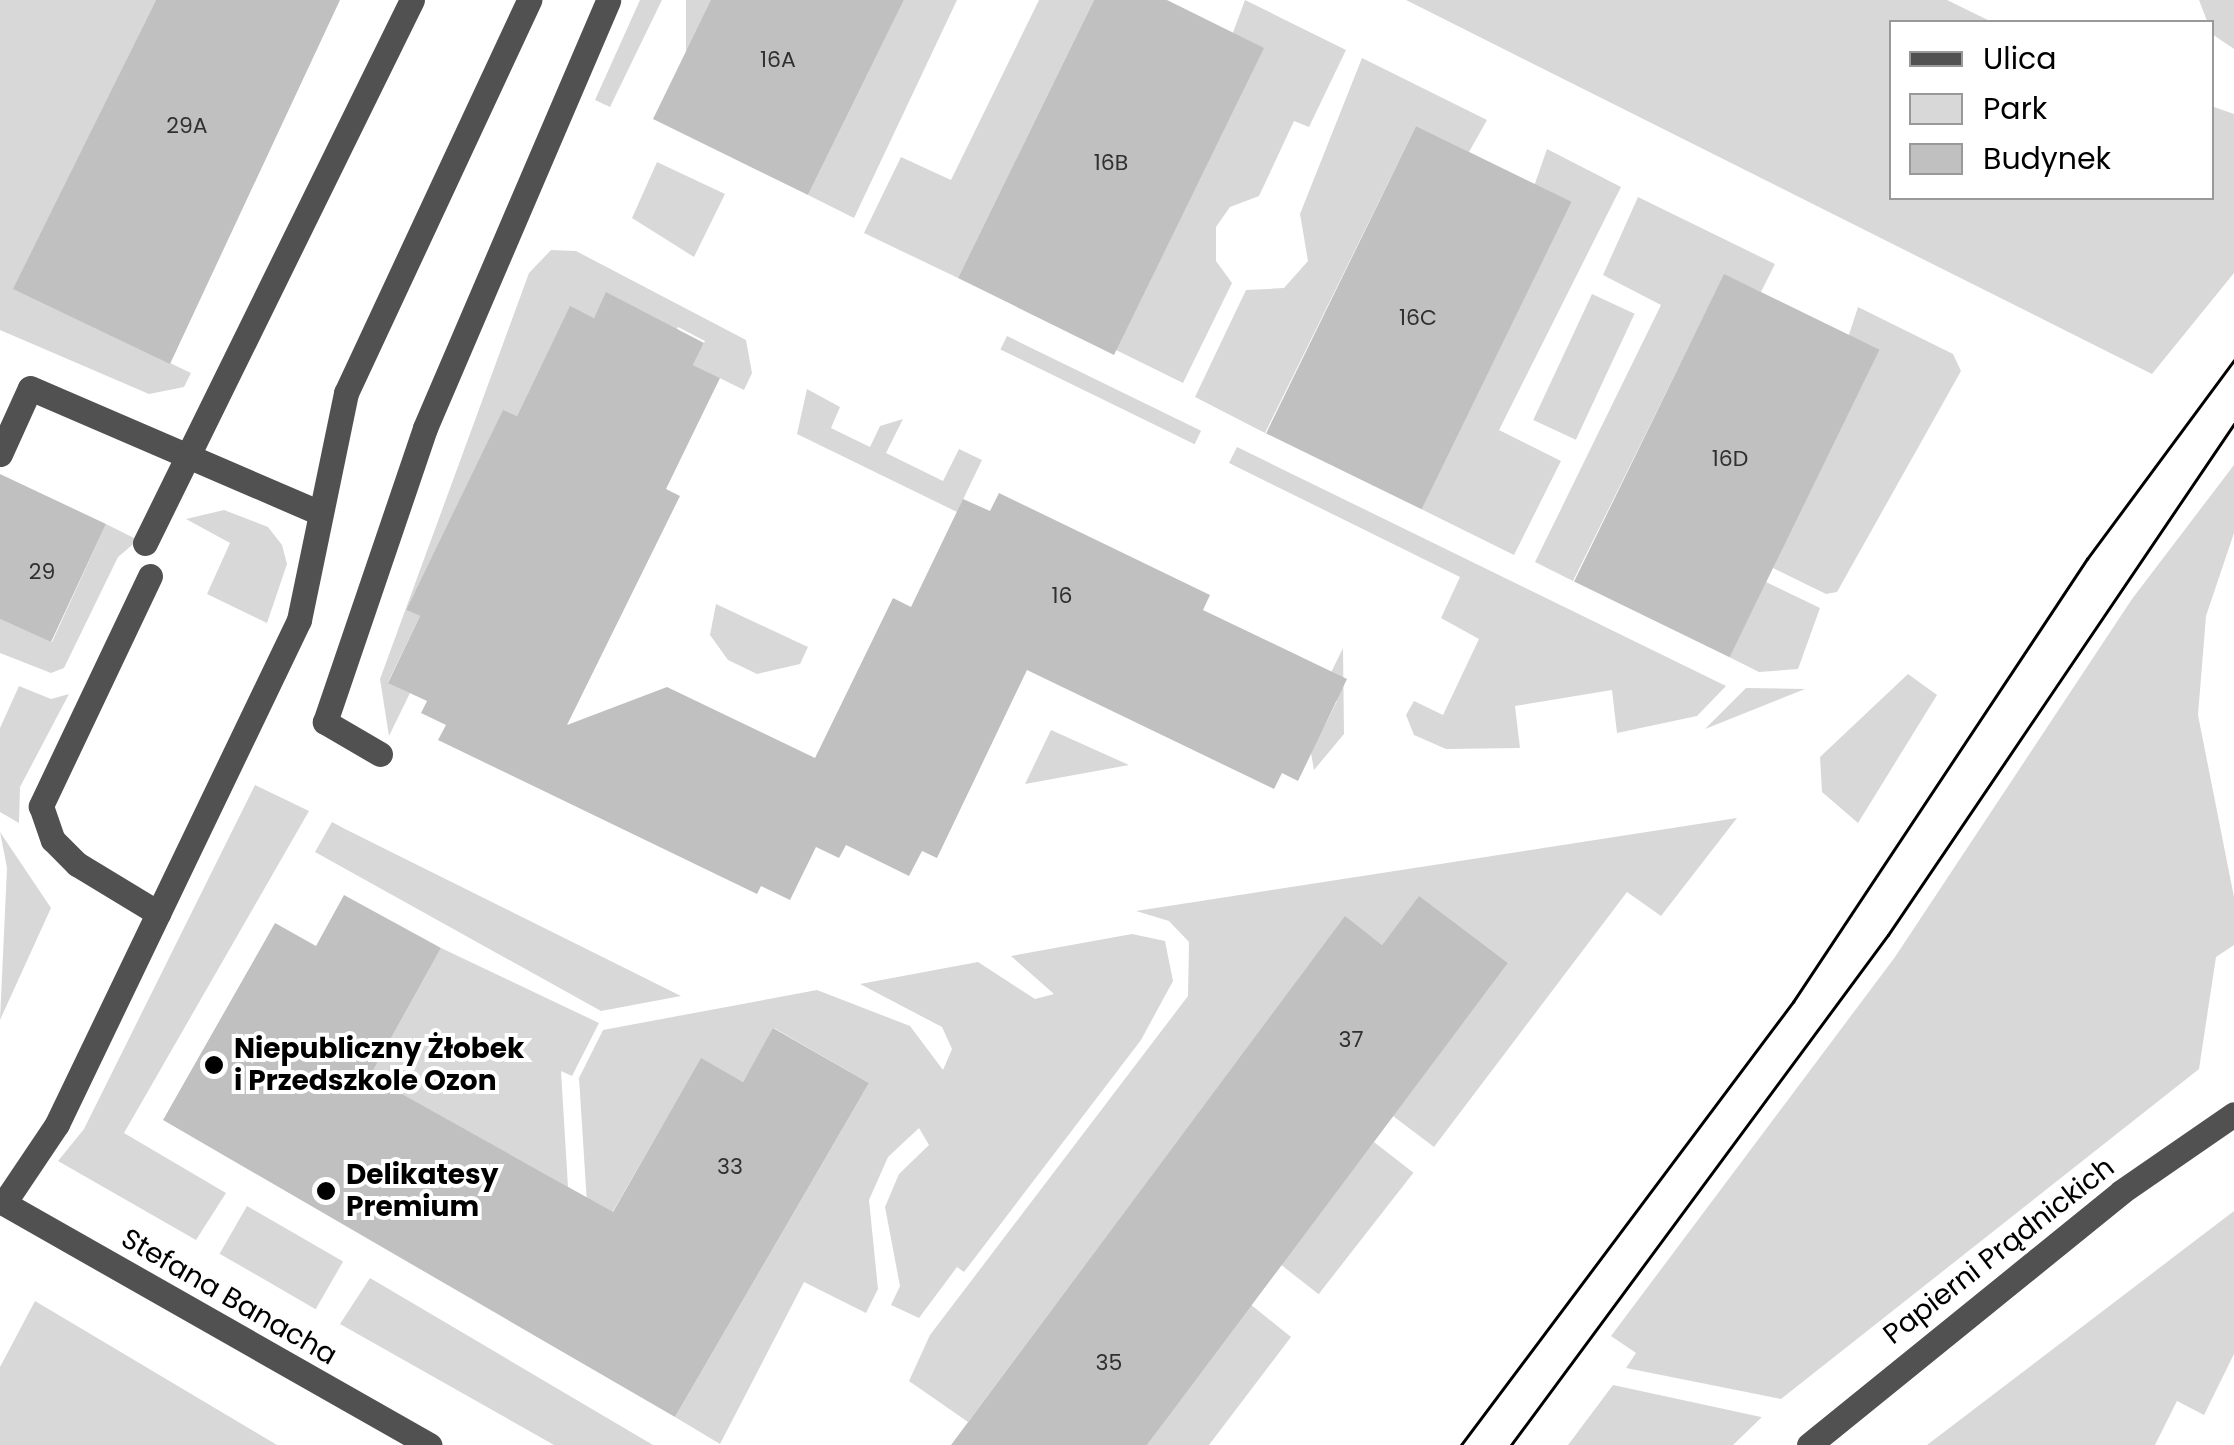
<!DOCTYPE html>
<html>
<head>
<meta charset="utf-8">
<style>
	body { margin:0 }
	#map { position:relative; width:2234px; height:1445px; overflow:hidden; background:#fff; font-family:Poppins,sans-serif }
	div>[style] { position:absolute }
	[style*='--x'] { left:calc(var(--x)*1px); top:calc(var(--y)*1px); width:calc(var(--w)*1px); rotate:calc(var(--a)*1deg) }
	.green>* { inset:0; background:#d8d8d8; transform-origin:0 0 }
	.building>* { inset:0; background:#c0c0c0; transform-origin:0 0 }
	.minor>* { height:25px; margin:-12.5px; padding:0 12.5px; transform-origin:12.5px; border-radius:12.5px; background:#515151 }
	.tram>* { height:2.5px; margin:-1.25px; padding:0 1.25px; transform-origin:1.25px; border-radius:1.25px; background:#000 }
	.dots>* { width:28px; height:28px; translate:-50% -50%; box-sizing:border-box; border:5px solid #fff; border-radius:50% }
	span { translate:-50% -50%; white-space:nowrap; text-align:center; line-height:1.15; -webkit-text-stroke:8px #fff; paint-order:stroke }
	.number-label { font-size:22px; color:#303030 }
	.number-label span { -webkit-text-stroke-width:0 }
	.poi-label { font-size:28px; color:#000; font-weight:700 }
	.left { translate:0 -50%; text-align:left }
	.street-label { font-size:28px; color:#000 }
	.legend { position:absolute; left:1889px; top:20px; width:325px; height:180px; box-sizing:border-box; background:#fff; border:2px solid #999; margin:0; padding:12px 18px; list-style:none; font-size:30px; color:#000 }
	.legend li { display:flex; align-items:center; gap:20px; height:50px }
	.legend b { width:50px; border:2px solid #999 }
</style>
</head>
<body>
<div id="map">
	<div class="green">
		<i style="clip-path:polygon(0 0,156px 0,14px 289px,191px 373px,184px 387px,149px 394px,0 330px)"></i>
		<i style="clip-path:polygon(640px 0,662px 0,610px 107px,595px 100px)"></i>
		<i style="left:686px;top:0;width:25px;height:122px"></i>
		<i style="clip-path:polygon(904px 0,957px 0,854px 218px,808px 195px)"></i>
		<i style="clip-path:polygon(1039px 0,1094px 0,958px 278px,864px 233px,901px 157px,951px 180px)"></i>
		<i style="clip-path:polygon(1245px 0,1346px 50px,1309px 127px,1294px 121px,1259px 196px,1230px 207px,1216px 227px,1216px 261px,1232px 283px,1183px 383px,1116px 350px)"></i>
		<i style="clip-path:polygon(1406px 0,1947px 0,1992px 22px,1892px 22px,1892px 198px,2212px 198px,2214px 107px,2234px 114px,2234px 273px,2152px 374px)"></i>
		<i style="clip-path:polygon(2199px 0,2234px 0,2234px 49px,2212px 34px)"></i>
		<i style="clip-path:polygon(1362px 58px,1487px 120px,1469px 152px,1416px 126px,1265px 433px,1195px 397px,1246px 290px,1284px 288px,1308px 261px,1300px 214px)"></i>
		<i style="clip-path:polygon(1547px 149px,1621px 187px,1499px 430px,1561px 461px,1514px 555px,1421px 509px)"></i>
		<i style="clip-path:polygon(657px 162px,725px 194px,694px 257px,632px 218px)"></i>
		<i style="clip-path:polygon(1638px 197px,1775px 264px,1761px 292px,1724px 275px,1573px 581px,1535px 562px,1661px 305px,1603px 275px)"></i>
		<i style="clip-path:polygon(551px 250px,576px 251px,746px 340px,752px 373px,744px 390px,693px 365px,705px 341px,678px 327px,665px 352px,632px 306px,607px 293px,594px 318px,570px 307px,517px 416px,503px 411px,406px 610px,420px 616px,388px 682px,410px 693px,389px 736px,380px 679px,529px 273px)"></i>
		<i style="left:1592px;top:294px;width:47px;height:139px;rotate:25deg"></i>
		<i style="clip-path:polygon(1858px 307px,1953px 354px,1961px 371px,1837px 592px,1826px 594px,1773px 568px)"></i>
		<i style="left:1007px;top:336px;width:216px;height:15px;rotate:26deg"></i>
		<i style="clip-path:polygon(807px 389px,840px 407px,831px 428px,870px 447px,880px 426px,903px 419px,886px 453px,943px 481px,959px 449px,982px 460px,957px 512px,797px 434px)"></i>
		<i style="clip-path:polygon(1237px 447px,1726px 686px,1697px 716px,1617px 733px,1612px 690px,1515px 706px,1520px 748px,1446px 749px,1414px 735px,1406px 715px,1414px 701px,1443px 715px,1479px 639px,1441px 618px,1460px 577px,1229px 463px)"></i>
		<i style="clip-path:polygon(2234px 465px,2234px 533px,2206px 616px,2198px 715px,2234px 897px,2234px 945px,2216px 957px,2199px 1069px,1781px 1399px,1626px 1368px,1636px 1353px,1611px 1336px,1895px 957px,2132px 599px)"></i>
		<i style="clip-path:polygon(224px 510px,268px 527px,282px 545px,287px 564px,267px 623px,207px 594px,230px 543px,186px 519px)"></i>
		<i style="clip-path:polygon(106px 524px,138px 540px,118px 557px,64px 668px,51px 673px,0 653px,0 619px,52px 642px)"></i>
		<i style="clip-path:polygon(1766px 582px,1820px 608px,1798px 669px,1759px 672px,1729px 657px)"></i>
		<i style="clip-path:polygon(716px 604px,808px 647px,800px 664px,757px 674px,728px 660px,710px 635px)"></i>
		<i style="clip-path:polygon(1343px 648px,1344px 734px,1314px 770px,1311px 753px,1295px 745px,1325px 725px,1337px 701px,1321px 693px)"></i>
		<i style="clip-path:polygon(1908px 674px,1937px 695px,1858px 823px,1822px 792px,1820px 757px)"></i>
		<i style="clip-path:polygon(19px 686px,51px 699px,69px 694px,20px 787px,19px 823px,0 812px,0 728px)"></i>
		<i style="clip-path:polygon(1746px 688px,1805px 689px,1705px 729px)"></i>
		<i style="clip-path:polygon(1051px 730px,1129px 765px,1025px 784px)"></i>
		<i style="clip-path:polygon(255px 785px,309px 811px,124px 1133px,226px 1193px,196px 1240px,58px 1161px,84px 1129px)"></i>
		<i style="clip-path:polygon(1737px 818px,1661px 916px,1627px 892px,1434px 1147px,1393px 1116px,1508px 963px,1419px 897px,1382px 945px,1345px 917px,968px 1422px,909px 1381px,930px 1335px,1188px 996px,1189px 942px,1169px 921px,1136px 911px)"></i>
		<i style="clip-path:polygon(332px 822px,345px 829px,681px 996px,601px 1011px,315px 852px)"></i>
		<i style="clip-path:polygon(0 832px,51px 908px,0 1020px,7px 868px)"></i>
		<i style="clip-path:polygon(1132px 934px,1165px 941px,1173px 981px,1141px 1040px,964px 1272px,957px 1267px,919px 1318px,891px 1305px,900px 1286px,885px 1207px,899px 1174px,929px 1145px,919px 1128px,888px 1157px,869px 1200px,878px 1289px,866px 1313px,804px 1282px,720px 1444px,675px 1417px,869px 1083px,774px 1028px,743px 1082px,701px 1059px,590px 1251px,579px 1078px,603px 1030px,817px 990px,910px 1026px,943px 1070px,952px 1049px,942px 1027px,860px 984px,978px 962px,1035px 999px,1054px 994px,1011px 956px)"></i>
		<i style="clip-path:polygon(441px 948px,599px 1023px,572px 1076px,561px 1071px,568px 1187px,370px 1076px)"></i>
		<i style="left:1374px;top:1142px;width:50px;height:154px;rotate:38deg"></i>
		<i style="left:247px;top:1206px;width:111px;height:55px;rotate:30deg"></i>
		<i style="clip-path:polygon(2234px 1211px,2234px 1354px,2204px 1415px,2177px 1401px,2155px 1445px,1927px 1445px)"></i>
		<i style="clip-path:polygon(370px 1278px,653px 1445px,554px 1445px,340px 1324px)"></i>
		<i style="clip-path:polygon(35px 1301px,277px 1445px,0 1445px,0 1367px)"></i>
		<i style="clip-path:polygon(1250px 1304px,1291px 1337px,1209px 1445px,1147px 1445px)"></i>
		<i style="clip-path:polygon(1613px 1385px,1761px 1417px,1762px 1417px,1733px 1445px,1568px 1445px)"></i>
	</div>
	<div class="building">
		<i style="clip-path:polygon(156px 0,340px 0,170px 364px,13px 289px)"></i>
		<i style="clip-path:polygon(711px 0,904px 0,808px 195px,653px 119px)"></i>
		<i style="clip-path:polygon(1094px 0,1167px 0,1264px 48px,1114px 355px,958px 278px)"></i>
		<i style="left:1416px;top:126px;width:173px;height:342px;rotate:26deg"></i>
		<i style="left:1724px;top:274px;width:173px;height:342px;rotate:26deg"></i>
		<i style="clip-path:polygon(606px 292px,704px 343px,693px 365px,720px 378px,666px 489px,680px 496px,567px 725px,667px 687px,815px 758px,893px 598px,911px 607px,963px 499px,990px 511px,999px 493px,1210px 595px,1203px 610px,1347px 679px,1298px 781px,1282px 773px,1274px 789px,1027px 670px,937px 858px,922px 851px,909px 876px,846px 845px,839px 858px,816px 847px,790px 900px,761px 886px,757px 894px,438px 740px,446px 725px,421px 713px,427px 701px,388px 683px,420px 616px,406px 610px,503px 410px,517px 416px,570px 306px,594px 318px)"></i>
		<i style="clip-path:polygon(0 474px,106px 524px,51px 642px,0 619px)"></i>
		<i style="clip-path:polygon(344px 895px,441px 948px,370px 1076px,613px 1212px,701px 1058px,743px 1082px,773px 1028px,869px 1083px,675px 1417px,163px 1120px,275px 923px,316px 946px)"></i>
		<i style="clip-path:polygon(1419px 896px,1508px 963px,1147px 1445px,951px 1445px,1345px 916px,1382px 945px)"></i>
	</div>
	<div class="minor">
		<i style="--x:0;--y:454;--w:72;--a:-65.6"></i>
		<i style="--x:30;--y:388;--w:316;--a:23.3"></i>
		<i style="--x:145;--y:543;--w:605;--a:-63.82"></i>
		<i style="--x:150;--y:576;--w:255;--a:115.4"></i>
		<i style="--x:41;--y:806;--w:36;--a:71"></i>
		<i style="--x:53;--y:840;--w:34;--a:45"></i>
		<i style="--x:77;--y:864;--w:95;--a:31.2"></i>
		<i style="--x:380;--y:754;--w:64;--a:-149.8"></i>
		<i style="--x:325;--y:722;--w:311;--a:-71.2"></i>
		<i style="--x:425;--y:428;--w:465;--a:-66.8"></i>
		<i style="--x:0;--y:1201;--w:494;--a:29.6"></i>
		<i style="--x:4;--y:1203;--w:95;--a:-56.1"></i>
		<i style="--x:57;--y:1124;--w:559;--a:-64.35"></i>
		<i style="--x:299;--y:620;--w:232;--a:-78.3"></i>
		<i style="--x:346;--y:393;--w:434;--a:-65"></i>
		<i style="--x:1809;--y:1445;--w:402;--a:-39"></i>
		<i style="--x:2121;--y:1192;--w:137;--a:-34.6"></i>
	</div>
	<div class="tram">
		<i style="--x:1461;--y:1445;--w:554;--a:-53.15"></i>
		<i style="--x:1793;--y:1002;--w:532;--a:-56.43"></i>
		<i style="--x:2087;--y:559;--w:247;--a:-53.5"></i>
		<i style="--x:1511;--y:1445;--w:634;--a:-53.53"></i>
		<i style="--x:1888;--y:935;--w:617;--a:-55.9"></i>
	</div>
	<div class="dots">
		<i style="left:214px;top:1065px;background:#000"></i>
		<i style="left:326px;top:1191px;background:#000"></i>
	</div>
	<div class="number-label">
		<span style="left:778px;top:60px">16A</span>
		<span style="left:187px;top:126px">29A</span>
		<span style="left:1111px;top:163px">16B</span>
		<span style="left:1418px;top:318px">16C</span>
		<span style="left:1730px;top:459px">16D</span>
		<span style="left:42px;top:572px">29</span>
		<span style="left:1062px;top:596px">16</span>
		<span style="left:1351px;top:1040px">37</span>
		<span style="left:730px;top:1167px">33</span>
		<span style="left:1109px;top:1363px">35</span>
	</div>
	<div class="poi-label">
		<span class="left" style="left:234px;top:1065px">Niepubliczny Żłobek<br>i Przedszkole Ozon</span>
		<span class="left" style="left:346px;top:1191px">Delikatesy<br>Premium</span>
	</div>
	<div class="street-label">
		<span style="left:1999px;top:1251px;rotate:-38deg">Papierni Prądnickich</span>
		<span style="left:229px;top:1297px;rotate:30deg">Stefana Banacha</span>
	</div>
	<ul class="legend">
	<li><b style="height:12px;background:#515151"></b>Ulica</li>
	<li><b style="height:28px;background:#d8d8d8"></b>Park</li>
	<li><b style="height:28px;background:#c0c0c0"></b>Budynek</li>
	</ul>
</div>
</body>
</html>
